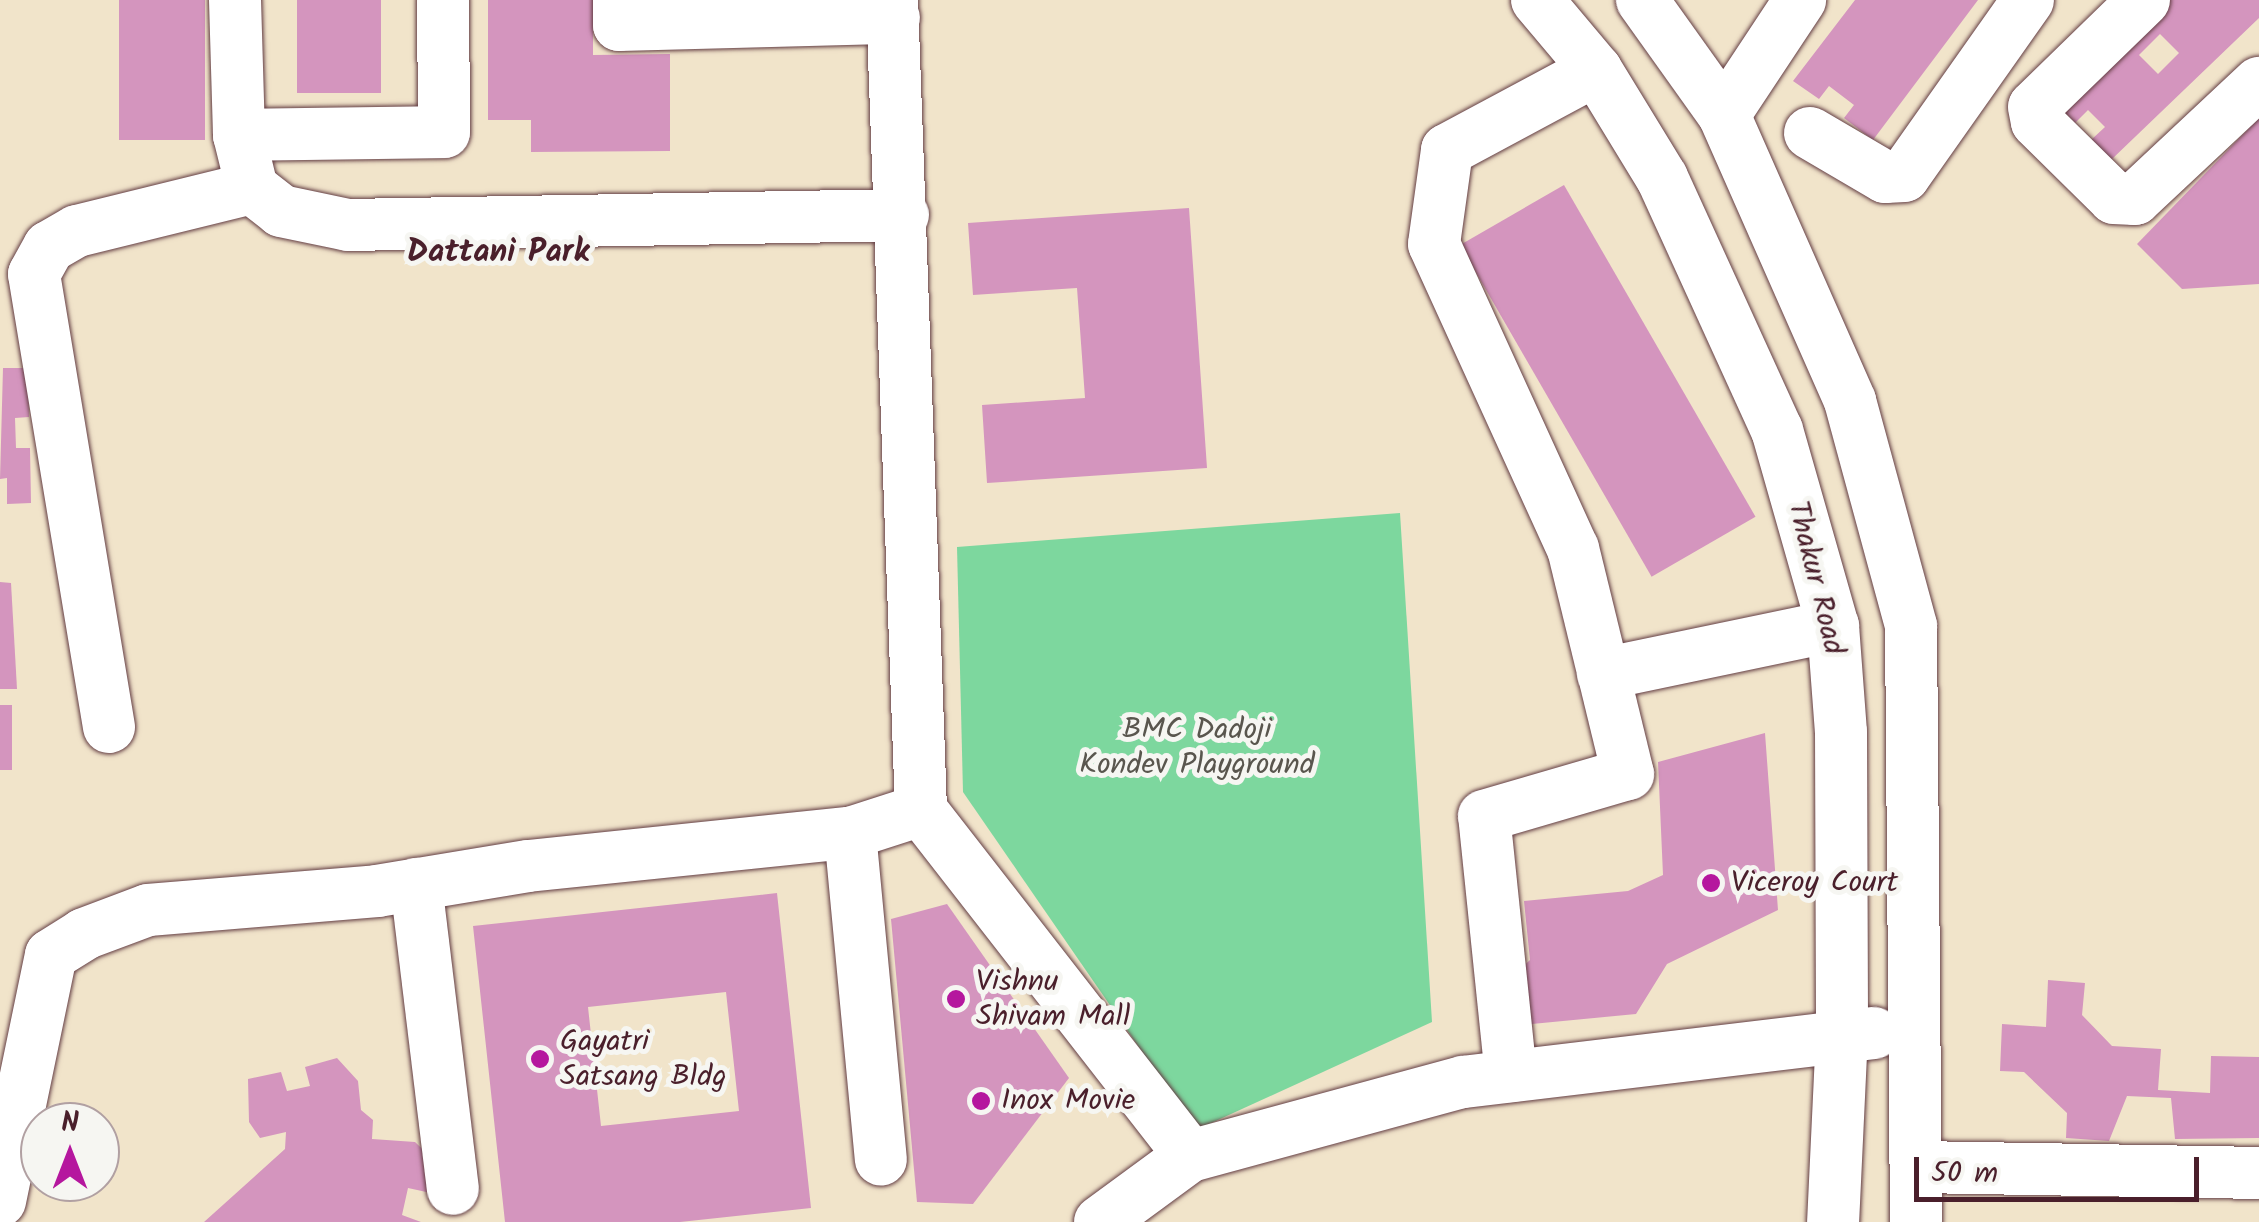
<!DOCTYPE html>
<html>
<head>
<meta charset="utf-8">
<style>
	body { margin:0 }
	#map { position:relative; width:2259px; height:1222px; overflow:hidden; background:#f1e4ca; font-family:Kalam,sans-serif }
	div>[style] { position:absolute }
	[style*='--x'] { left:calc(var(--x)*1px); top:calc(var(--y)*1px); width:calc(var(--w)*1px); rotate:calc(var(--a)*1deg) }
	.green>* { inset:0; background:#7dd79e }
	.building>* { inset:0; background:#d495be; transform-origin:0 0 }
	.roads { filter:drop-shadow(0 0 2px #633d43) drop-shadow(0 0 2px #633d43) }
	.minor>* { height:52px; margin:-26px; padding:0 26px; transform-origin:26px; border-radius:26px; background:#fff }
	.dots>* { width:28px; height:28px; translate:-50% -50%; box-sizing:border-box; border:5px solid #f6f6f2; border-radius:50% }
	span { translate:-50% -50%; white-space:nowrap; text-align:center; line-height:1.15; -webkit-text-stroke:10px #f6f6f2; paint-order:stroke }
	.street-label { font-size:30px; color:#4a1f2b }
	.park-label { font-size:30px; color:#59564e }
	.poi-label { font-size:30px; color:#4a1f2b }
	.left { translate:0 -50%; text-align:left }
	.neighbourhood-label { font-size:32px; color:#4a1f2b; font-weight:700 }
	.north { position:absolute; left:20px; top:1102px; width:100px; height:100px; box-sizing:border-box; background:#f6f6f2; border:2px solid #b1a0a2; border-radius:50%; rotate:0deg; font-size:28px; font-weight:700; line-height:40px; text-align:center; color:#4a1f2b }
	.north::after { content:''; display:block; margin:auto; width:35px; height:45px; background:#b5179e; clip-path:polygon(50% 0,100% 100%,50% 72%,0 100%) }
	.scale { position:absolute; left:1914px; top:1157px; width:285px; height:45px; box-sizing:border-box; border:5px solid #4a1f2b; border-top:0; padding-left:12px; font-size:30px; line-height:35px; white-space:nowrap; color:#4a1f2b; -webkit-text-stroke:8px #f6f6f2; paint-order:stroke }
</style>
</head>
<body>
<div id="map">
	<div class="green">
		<i style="clip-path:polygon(1400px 513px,1432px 1022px,1196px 1130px,963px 792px,957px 547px)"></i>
	</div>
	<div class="building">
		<i style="left:119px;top:0;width:86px;height:140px"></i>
		<i style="left:297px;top:0;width:84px;height:93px"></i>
		<i style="clip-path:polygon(488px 0,593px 0,593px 55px,670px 54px,670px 151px,531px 152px,531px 120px,488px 120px)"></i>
		<i style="clip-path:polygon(1855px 0,1978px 0,1873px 140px,1844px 118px,1854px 105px,1829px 86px,1819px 99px,1793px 81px)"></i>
		<i style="clip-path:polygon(evenodd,2160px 0,2259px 0,2259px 18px,2111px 160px,2091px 140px,2105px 127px,2088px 110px,2075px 123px,2054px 101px,2160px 0,2160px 34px,2179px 53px,2158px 74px,2139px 55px,2160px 34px)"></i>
		<i style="clip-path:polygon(2259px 118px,2259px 284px,2182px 289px,2137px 244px)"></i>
		<i style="left:1564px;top:185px;width:383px;height:120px;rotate:60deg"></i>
		<i style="clip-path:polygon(1189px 208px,1207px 468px,987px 483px,982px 405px,1085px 398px,1077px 288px,973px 295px,968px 223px)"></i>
		<i style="clip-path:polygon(3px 368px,28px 368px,29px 417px,15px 418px,16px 448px,30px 448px,31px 503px,7px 504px,7px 478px,0 479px)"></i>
		<i style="clip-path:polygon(0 582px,11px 583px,17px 689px,0 689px)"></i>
		<i style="left:0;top:705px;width:12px;height:65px"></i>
		<i style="clip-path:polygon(1765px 733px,1778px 910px,1667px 964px,1636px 1014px,1510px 1026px,1508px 980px,1530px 960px,1524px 901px,1628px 891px,1663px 875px,1658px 762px)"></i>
		<i style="clip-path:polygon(evenodd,777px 893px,811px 1208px,680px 1222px,505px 1222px,473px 926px,777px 893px,726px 992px,739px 1111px,601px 1126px,588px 1007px,726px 992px)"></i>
		<i style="clip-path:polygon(947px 904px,1069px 1078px,973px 1204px,917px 1202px,891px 919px)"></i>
		<i style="clip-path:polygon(2048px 980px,2085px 983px,2082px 1015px,2112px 1046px,2161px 1049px,2158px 1090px,2210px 1093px,2211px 1056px,2259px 1057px,2259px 1138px,2175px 1139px,2171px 1098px,2127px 1096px,2109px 1141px,2066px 1138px,2067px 1113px,2024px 1072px,2000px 1071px,2002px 1024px,2046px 1027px)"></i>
		<i style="clip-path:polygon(337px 1058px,358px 1081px,361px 1110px,373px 1120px,372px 1139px,415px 1142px,441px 1167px,431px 1193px,408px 1188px,402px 1215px,421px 1222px,204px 1222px,285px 1149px,286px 1132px,260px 1138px,249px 1122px,248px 1079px,281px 1072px,287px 1091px,310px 1086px,305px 1067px)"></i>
	</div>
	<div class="roads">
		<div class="minor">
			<i style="--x:235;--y:0;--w:135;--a:88.3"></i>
			<i style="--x:239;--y:135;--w:55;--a:76.2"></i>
			<i style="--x:252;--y:188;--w:37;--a:38"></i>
			<i style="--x:281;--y:211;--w:68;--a:11.8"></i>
			<i style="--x:348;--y:225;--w:555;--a:-1.03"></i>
			<i style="--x:619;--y:0;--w:25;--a:90"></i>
			<i style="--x:619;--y:25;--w:275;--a:-1.5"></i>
			<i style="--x:1537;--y:0;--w:92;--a:49.9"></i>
			<i style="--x:1596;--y:70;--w:127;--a:58.6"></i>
			<i style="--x:1662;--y:178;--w:277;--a:65.5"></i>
			<i style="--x:1777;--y:430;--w:204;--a:74.1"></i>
			<i style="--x:1833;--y:626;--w:106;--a:85.7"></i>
			<i style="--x:1841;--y:732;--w:301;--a:89.8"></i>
			<i style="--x:1842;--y:1033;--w:189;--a:92.7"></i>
			<i style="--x:1642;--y:0;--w:141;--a:54.5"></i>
			<i style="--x:1724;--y:115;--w:313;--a:66.2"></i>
			<i style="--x:1850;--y:401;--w:233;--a:74.8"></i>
			<i style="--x:1911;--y:626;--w:596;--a:89.52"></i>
			<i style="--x:2144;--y:0;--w:153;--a:135.8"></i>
			<i style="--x:2034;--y:107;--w:15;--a:79"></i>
			<i style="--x:2037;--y:122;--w:108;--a:44.6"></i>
			<i style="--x:2114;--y:198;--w:21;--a:3"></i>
			<i style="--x:2135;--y:199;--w:170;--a:-43.1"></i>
			<i style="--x:1724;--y:115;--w:138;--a:-56.5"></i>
			<i style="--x:1810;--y:133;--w:87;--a:30.4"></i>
			<i style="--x:1885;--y:177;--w:19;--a:-3"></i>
			<i style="--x:1904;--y:176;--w:215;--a:-54.8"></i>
			<i style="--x:239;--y:135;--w:205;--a:-0.8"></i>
			<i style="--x:444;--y:132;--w:132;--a:-90.4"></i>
			<i style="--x:1603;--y:674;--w:235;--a:-11.8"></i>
			<i style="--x:109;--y:727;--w:459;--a:-99.4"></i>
			<i style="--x:34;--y:274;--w:31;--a:-61"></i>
			<i style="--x:49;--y:247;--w:32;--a:-30"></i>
			<i style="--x:77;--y:231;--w:180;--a:-13.8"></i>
			<i style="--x:921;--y:810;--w:438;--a:52.1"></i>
			<i style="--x:850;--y:833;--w:328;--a:84.6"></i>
			<i style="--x:416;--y:884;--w:307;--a:83.1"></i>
			<i style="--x:1511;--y:1076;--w:261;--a:-95.9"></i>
			<i style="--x:1484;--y:816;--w:150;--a:-16.3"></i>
			<i style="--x:1628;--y:774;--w:232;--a:-103.7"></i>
			<i style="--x:1573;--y:549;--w:335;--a:-114.5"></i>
			<i style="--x:1434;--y:244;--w:95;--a:-82.1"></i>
			<i style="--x:1447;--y:150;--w:169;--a:-28.2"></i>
			<i style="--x:1918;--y:1167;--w:341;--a:1"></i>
			<i style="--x:0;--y:1201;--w:251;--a:-78.3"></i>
			<i style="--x:51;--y:955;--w:39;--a:-32"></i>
			<i style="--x:84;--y:934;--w:68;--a:-20.6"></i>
			<i style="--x:148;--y:910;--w:230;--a:-4.7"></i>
			<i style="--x:377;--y:891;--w:153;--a:-9.4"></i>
			<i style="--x:528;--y:866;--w:324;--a:-5.9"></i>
			<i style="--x:850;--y:833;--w:75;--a:-17.9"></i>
			<i style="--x:921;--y:810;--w:811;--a:-92.05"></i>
			<i style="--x:1100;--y:1222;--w:112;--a:-36.3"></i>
			<i style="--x:1190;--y:1156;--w:283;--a:-15.2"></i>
			<i style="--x:1463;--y:1082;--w:414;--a:-6.8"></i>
		</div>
	</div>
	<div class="dots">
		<i style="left:1711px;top:883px;background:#b5179e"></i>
		<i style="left:956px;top:999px;background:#b5179e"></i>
		<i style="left:540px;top:1059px;background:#b5179e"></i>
		<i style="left:981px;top:1101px;background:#b5179e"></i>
	</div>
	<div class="street-label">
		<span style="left:1815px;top:578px;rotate:76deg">Thakur Road</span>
	</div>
	<div class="park-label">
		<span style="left:1197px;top:747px">BMC Dadoji<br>Kondev Playground</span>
	</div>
	<div class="poi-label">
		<span class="left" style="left:1731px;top:883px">Viceroy Court</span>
		<span class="left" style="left:976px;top:999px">Vishnu<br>Shivam Mall</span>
		<span class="left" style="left:560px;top:1059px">Gayatri<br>Satsang Bldg</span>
		<span class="left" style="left:1001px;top:1101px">Inox Movie</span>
	</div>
	<div class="neighbourhood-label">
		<span style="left:498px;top:253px">Dattani Park</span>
	</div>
	<div class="north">N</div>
	<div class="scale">50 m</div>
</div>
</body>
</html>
